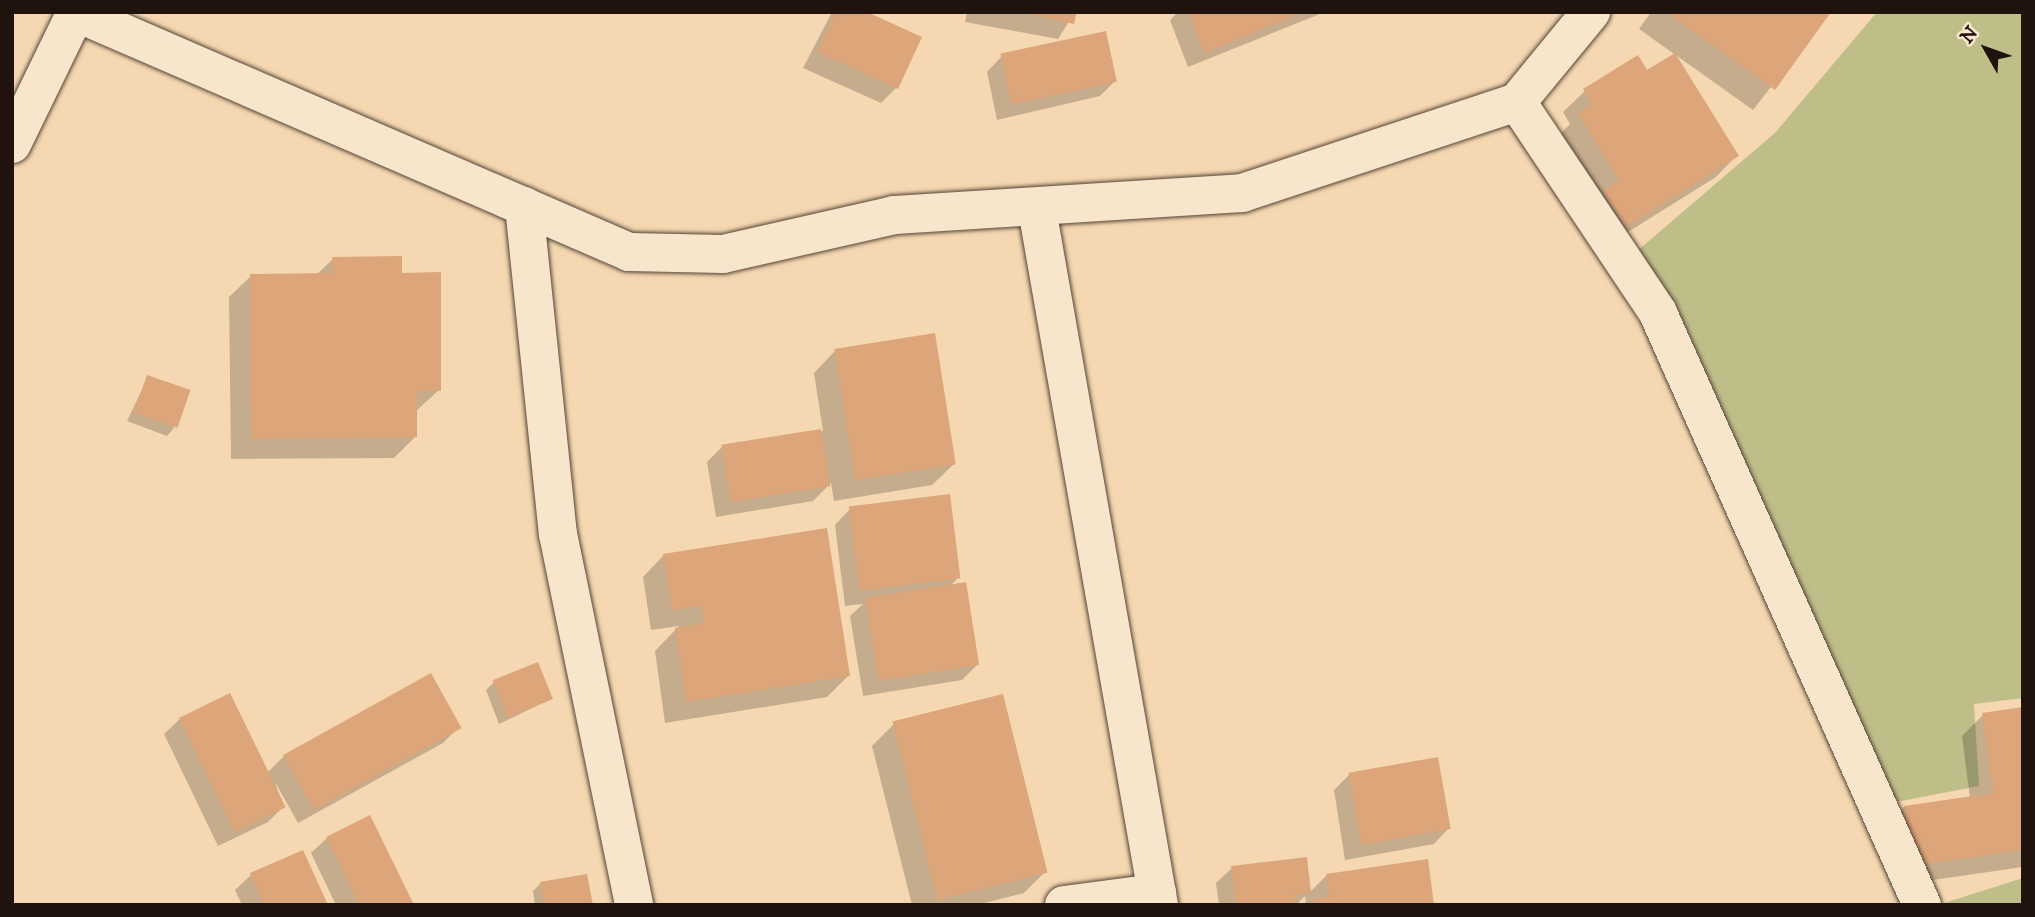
<!DOCTYPE html>
<html>
<head>
<meta charset="utf-8">
<style>
	body { margin:0 }
	#map { position:relative; width:2035px; height:917px; overflow:hidden; background:#f5d8b1; font-family:"IM FELL DW Pica",serif }
	div>[style] { position:absolute }
	[style*='--x'] { left:calc(var(--x)*1px); top:calc(var(--y)*1px); width:calc(var(--w)*1px); rotate:calc(var(--a)*1deg) }
	.green>* { inset:0; background:#bfbe89 }
	.shadow>* { inset:0; background:#0003 }
	.building>* { inset:0; background:#dca57a; transform-origin:0 0 }
	.roads { filter:drop-shadow(0 0 2px #554436) drop-shadow(0 0 2px #554436) }
	.minor>* { height:38px; margin:-19px; padding:0 19px; transform-origin:19px; border-radius:19px; background:#f8e6cc }
	span { translate:-50% -50%; white-space:nowrap; text-align:center; line-height:1.15; -webkit-text-stroke:5px #f8e6cc; paint-order:stroke }
	.frame { position:absolute; inset:0; border:14px solid #20130d; pointer-events:none }
	.north { position:absolute; left:1951px; top:14px; width:70px; height:70px; -webkit-text-stroke:5px #f8e6cc; paint-order:stroke; rotate:310deg; font-size:19px; font-weight:700; line-height:28px; text-align:center; color:#20130d }
	.north::after { content:''; display:block; margin:auto; width:24px; height:32px; background:#20130d; clip-path:polygon(50% 0,100% 100%,50% 72%,0 100%) }
</style>
</head>
<body>
<div id="map">
	<div class="green">
		<i style="clip-path:polygon(1877px 12px,2023px 12px,2023px 698px,1974px 704px,1979px 786px,1891px 803px,1636px 252px,1776px 132px)"></i>
		<i style="clip-path:polygon(2023px 878px,2023px 905px,1938px 905px)"></i>
	</div>
	<div class="shadow">
		<i style="clip-path:polygon(832px 12px,863px 12px,896px 88px,881px 103px,803px 68px)"></i>
		<i style="clip-path:polygon(967px 12px,1075px 12px,1058px 39px,965px 22px)"></i>
		<i style="clip-path:polygon(1178px 12px,1325px 12px,1188px 67px,1170px 20px)"></i>
		<i style="clip-path:polygon(1651px 12px,1829px 12px,1753px 110px,1639px 29px)"></i>
		<i style="clip-path:polygon(1002px 56px,1115px 81px,1100px 96px,997px 120px,987px 72px)"></i>
		<i style="clip-path:polygon(1646px 72px,1737px 155px,1716px 177px,1604px 247px,1558px 136px,1570px 124px,1563px 112px,1585px 91px)"></i>
		<i style="clip-path:polygon(333px 259px,401px 274px,439px 390px,416px 411px,416px 436px,394px 458px,231px 459px,229px 297px,251px 276px,316px 275px)"></i>
		<i style="clip-path:polygon(835px 351px,954px 464px,932px 485px,834px 501px,831px 483px,813px 501px,716px 517px,707px 462px,722px 447px,823px 431px,814px 373px)"></i>
		<i style="clip-path:polygon(148px 377px,174px 428px,167px 436px,127px 421px)"></i>
		<i style="clip-path:polygon(850px 509px,959px 577px,949px 587px,978px 664px,962px 680px,863px 696px,850px 616px,863px 604px,845px 606px,835px 525px)"></i>
		<i style="clip-path:polygon(664px 555px,848px 676px,827px 697px,665px 723px,655px 651px,679px 626px,651px 630px,643px 577px)"></i>
		<i style="clip-path:polygon(494px 682px,551px 699px,499px 724px,486px 690px)"></i>
		<i style="clip-path:polygon(2023px 709px,2023px 867px,1891px 886px,1883px 829px,1904px 807px,1970px 798px,1962px 736px,1983px 715px)"></i>
		<i style="clip-path:polygon(180px 719px,267px 773px,284px 756px,459px 727px,443px 743px,298px 823px,275px 782px,283px 807px,268px 822px,218px 846px,164px 734px)"></i>
		<i style="clip-path:polygon(894px 724px,1046px 871px,1024px 893px,977px 905px,912px 905px,872px 746px)"></i>
		<i style="clip-path:polygon(1349px 775px,1449px 828px,1434px 844px,1345px 860px,1334px 790px)"></i>
		<i style="clip-path:polygon(327px 838px,412px 905px,336px 905px,311px 853px)"></i>
		<i style="clip-path:polygon(302px 852px,326px 905px,242px 905px,235px 890px,251px 875px)"></i>
		<i style="clip-path:polygon(1306px 859px,1310px 892px,1326px 876px,1432px 905px,1306px 905px,1305px 896px,1296px 905px,1219px 905px,1216px 883px,1232px 868px)"></i>
		<i style="clip-path:polygon(541px 883px,591px 905px,535px 905px,533px 891px)"></i>
	</div>
	<div class="building">
		<i style="clip-path:polygon(836px 12px,867px 12px,922px 37px,898px 89px,817px 52px)"></i>
		<i style="clip-path:polygon(1017px 12px,1077px 12px,1074px 24px)"></i>
		<i style="clip-path:polygon(1188px 12px,1304px 12px,1204px 53px)"></i>
		<i style="clip-path:polygon(1666px 12px,1831px 12px,1775px 90px)"></i>
		<i style="left:1106px;top:31px;width:52px;height:108px;rotate:78deg"></i>
		<i style="clip-path:polygon(1675px 53px,1739px 156px,1626px 227px,1603px 191px,1619px 181px,1578px 113px,1592px 104px,1583px 89px,1638px 55px,1647px 70px)"></i>
		<i style="clip-path:polygon(402px 256px,402px 273px,441px 272px,441px 391px,417px 391px,417px 437px,251px 439px,250px 274px,332px 273px,332px 257px)"></i>
		<i style="left:935px;top:333px;width:133px;height:102px;rotate:81deg"></i>
		<i style="left:147px;top:375px;width:46px;height:40px;rotate:19deg"></i>
		<i style="left:821px;top:429px;width:58px;height:101px;rotate:81deg"></i>
		<i style="left:950px;top:494px;width:85px;height:102px;rotate:83deg"></i>
		<i style="clip-path:polygon(827px 528px,850px 676px,686px 702px,675px 628px,704px 623px,701px 606px,672px 610px,663px 554px)"></i>
		<i style="left:966px;top:582px;width:84px;height:102px;rotate:81deg"></i>
		<i style="left:538px;top:662px;width:40px;height:49px;rotate:68deg"></i>
		<i style="left:431px;top:673px;width:63px;height:169px;rotate:61deg"></i>
		<i style="left:230px;top:693px;width:127px;height:57px;rotate:64deg"></i>
		<i style="left:1003px;top:694px;width:184px;height:114px;rotate:76deg"></i>
		<i style="clip-path:polygon(2023px 707px,2023px 850px,1912px 866px,1904px 806px,1993px 793px,1982px 713px)"></i>
		<i style="left:1438px;top:757px;width:73px;height:91px;rotate:80deg"></i>
		<i style="clip-path:polygon(370px 815px,414px 905px,359px 905px,326px 837px)"></i>
		<i style="clip-path:polygon(303px 850px,328px 905px,264px 905px,250px 873px)"></i>
		<i style="clip-path:polygon(1307px 857px,1311px 892px,1294px 895px,1296px 905px,1236px 905px,1231px 866px)"></i>
		<i style="clip-path:polygon(1428px 859px,1434px 905px,1315px 905px,1314px 899px,1329px 897px,1326px 874px)"></i>
		<i style="clip-path:polygon(587px 874px,593px 905px,544px 905px,540px 882px)"></i>
	</div>
	<div class="roads">
		<div class="minor">
			<i style="--x:75;--y:12;--w:604;--a:23.42"></i>
			<i style="--x:629;--y:252;--w:94;--a:1.2"></i>
			<i style="--x:723;--y:254;--w:175;--a:-12.8"></i>
			<i style="--x:894;--y:215;--w:349;--a:-3.6"></i>
			<i style="--x:1242;--y:193;--w:290;--a:-18.3"></i>
			<i style="--x:1517;--y:102;--w:117;--a:-50.6"></i>
			<i style="--x:1517;--y:102;--w:254;--a:56.2"></i>
			<i style="--x:1658;--y:313;--w:648;--a:65.97"></i>
			<i style="--x:12;--y:144;--w:147;--a:-64.1"></i>
			<i style="--x:524;--y:206;--w:330;--a:84.1"></i>
			<i style="--x:558;--y:534;--w:379;--a:78.4"></i>
			<i style="--x:1037;--y:209;--w:707;--a:80.06"></i>
			<i style="--x:1064;--y:905;--w:94;--a:-7.4"></i>
		</div>
	</div>
	<div class="frame"></div>
	<div class="north">N</div>
</div>
</body>
</html>
